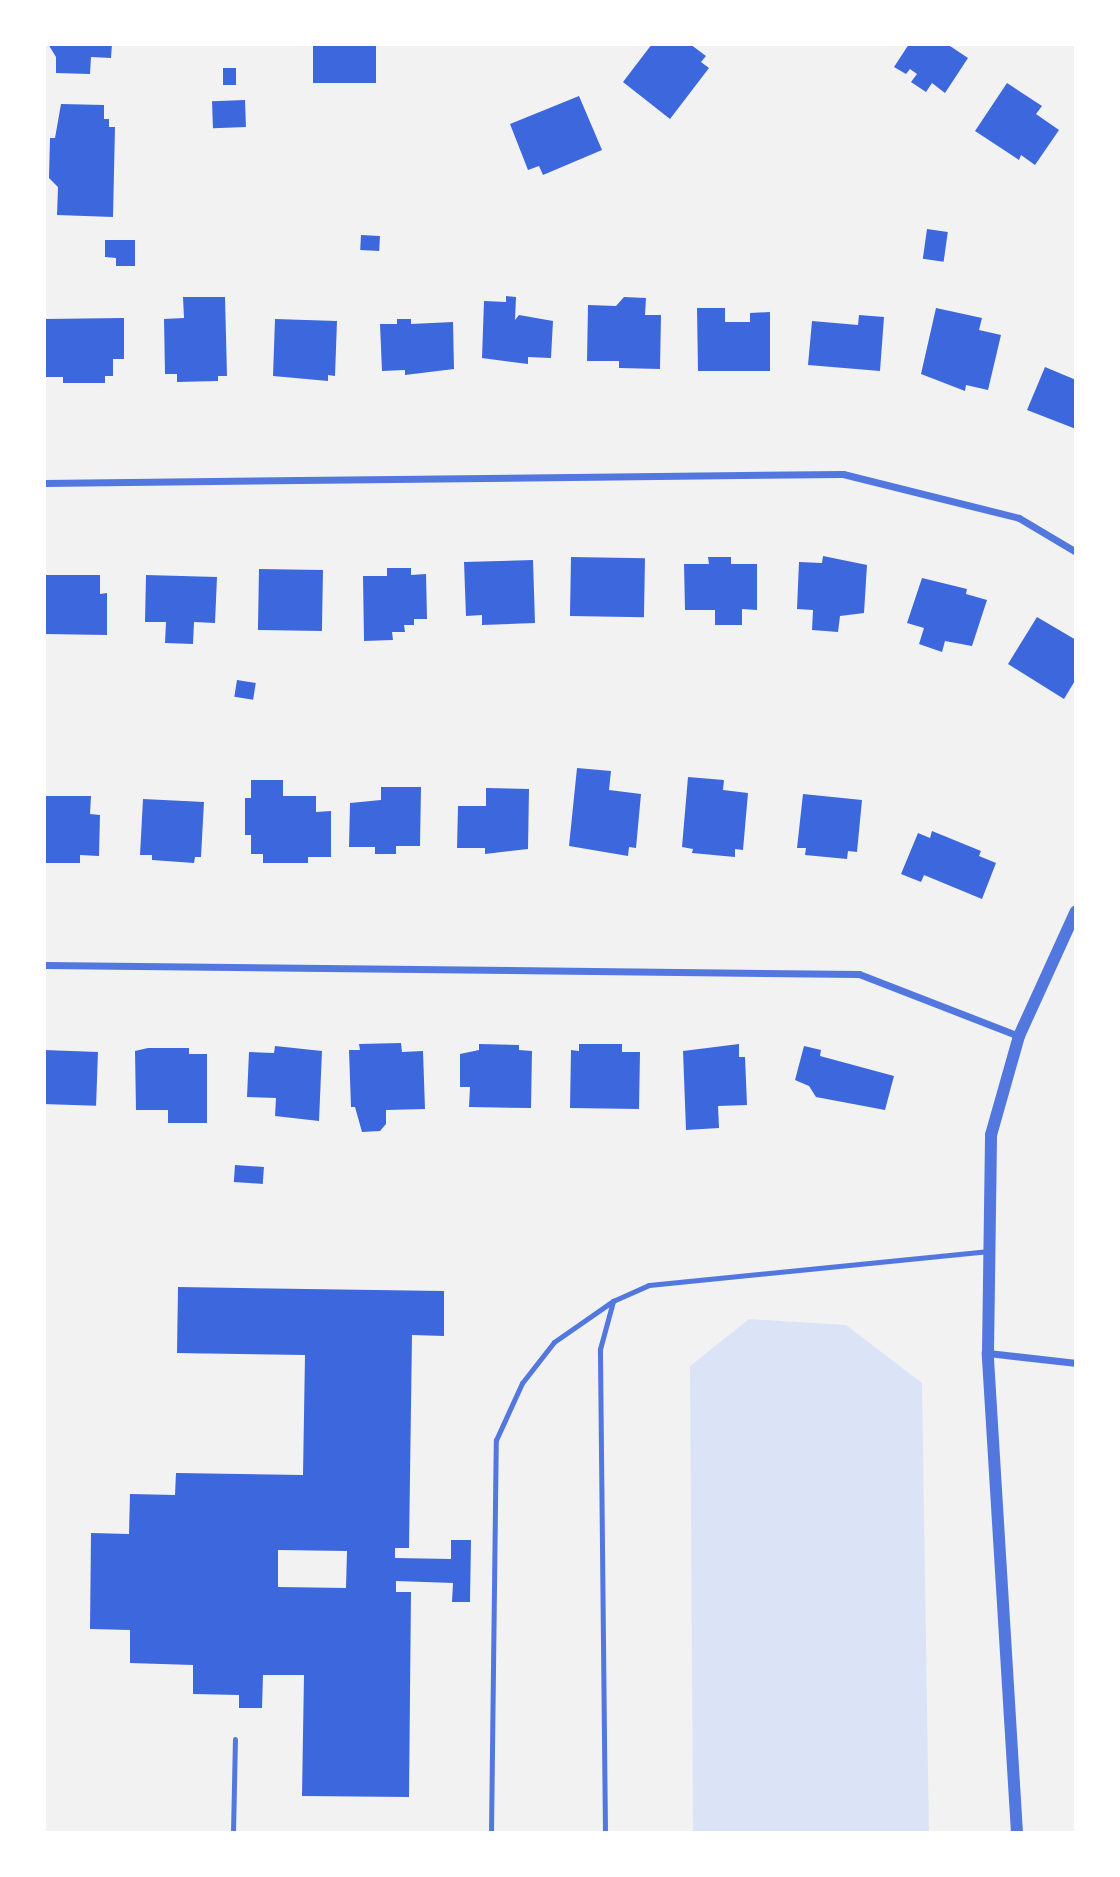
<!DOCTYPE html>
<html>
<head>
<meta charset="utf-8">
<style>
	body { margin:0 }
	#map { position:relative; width:1120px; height:1877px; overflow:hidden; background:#f2f2f2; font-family:"Varela Round",sans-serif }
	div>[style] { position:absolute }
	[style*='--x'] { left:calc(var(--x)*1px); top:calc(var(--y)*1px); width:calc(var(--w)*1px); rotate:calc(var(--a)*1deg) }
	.green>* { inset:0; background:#dbe4f7 }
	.building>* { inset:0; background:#3d67dc; transform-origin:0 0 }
	.service>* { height:5px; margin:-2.5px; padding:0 2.5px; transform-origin:2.5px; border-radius:2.5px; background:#5277de }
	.minor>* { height:7px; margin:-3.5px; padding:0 3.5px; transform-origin:3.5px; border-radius:3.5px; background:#5277de }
	.tertiary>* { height:12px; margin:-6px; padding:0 6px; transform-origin:6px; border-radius:6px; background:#5277de }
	span { translate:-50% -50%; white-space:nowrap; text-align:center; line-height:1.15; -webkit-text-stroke:5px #fff; paint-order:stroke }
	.frame { position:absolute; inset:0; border:46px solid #fff; pointer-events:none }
</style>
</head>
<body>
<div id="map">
	<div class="green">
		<i style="clip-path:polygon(749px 1319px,846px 1325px,922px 1383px,929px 1833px,693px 1833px,690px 1366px)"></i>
	</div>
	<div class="building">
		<i style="clip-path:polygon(48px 44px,112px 44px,111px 58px,91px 57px,90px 74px,56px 73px,56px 57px)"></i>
		<i style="left:313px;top:44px;width:63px;height:39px"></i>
		<i style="clip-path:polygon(652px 44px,690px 44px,706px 56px,701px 62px,709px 68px,670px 119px,623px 82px)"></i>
		<i style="clip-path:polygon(909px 44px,947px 44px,968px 58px,945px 93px,932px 83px,926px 92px,911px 82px,917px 74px,910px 69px,906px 74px,894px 67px)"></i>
		<i style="left:223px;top:68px;width:13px;height:17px"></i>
		<i style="clip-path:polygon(1007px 83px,1042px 106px,1036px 114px,1059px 130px,1035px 165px,1021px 155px,1019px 160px,975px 131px)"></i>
		<i style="clip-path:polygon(579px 96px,602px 150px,543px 175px,539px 166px,528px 170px,510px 124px)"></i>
		<i style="left:245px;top:100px;width:27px;height:33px;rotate:88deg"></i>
		<i style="clip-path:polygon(61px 104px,104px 105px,104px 119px,109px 119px,109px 127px,115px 127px,113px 217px,57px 215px,58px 187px,49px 178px,50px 138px,55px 138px)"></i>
		<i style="left:927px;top:229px;width:21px;height:30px;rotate:8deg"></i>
		<i style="left:361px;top:235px;width:19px;height:15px;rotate:3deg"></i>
		<i style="clip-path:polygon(105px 240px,135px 240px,135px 266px,116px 266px,116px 258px,105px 257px)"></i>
		<i style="clip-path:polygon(506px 296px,516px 297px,515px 320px,519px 315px,553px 321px,551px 358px,528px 357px,528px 364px,482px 358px,484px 301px,506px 302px)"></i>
		<i style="clip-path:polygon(183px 297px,225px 297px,227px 376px,218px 376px,218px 381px,177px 382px,177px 374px,165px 374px,164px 319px,184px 318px)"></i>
		<i style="clip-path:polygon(624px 297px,646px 298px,645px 315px,661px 315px,660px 369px,619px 368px,619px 361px,587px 361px,588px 305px,616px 306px)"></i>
		<i style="clip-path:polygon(697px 308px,725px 308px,725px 322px,750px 322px,750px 313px,770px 312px,770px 371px,698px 371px)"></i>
		<i style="clip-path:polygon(936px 308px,982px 318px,979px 330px,1001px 335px,988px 390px,966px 385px,965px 391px,921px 374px)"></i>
		<i style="clip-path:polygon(859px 315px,884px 317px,880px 371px,808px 365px,812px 321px,858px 325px)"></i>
		<i style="clip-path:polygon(124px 318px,124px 359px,113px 359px,113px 376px,105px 376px,105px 383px,63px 383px,63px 377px,44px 377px,44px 319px)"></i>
		<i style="clip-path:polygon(275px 319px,337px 321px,335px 376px,328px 375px,328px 381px,273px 376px)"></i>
		<i style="clip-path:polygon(397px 319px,411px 319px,411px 324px,453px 322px,454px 369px,405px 375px,405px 370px,382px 371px,380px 324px,397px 324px)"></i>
		<i style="clip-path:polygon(1045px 367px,1076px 380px,1076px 429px,1027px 410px)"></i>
		<i style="clip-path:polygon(823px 556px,867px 565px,864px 613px,840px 616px,838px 632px,812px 630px,813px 610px,797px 609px,799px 562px,822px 563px)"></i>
		<i style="left:571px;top:557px;width:74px;height:59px;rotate:1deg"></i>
		<i style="clip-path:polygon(708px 557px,731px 557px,731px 564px,757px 564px,757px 610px,742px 609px,742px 625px,715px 625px,715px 610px,685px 610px,684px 564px,709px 564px)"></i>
		<i style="clip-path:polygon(533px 560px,535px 623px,482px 625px,482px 615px,466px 616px,464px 562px)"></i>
		<i style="clip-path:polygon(387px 568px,411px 568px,411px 575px,426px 574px,427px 619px,414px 619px,414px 625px,404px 625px,405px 632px,392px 632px,393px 640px,364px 641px,363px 576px,387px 576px)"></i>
		<i style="left:259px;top:569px;width:64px;height:61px;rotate:1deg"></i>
		<i style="clip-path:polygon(44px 575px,100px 575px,100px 594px,107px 593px,107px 635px,44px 634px)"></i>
		<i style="clip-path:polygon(146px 575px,217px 577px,215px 623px,194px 622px,193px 644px,165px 643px,166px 622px,145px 622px)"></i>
		<i style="clip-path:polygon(922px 578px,967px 589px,966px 594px,987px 600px,972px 646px,945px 641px,942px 652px,919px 644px,924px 628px,907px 623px)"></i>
		<i style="clip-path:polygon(1037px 617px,1076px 640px,1076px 679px,1064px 699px,1008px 664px)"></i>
		<i style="left:237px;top:680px;width:19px;height:17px;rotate:9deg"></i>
		<i style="clip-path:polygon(577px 768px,611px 771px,609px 790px,641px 794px,636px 848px,629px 847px,628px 856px,569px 846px)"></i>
		<i style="clip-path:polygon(688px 777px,724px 780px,723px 790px,748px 793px,743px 850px,735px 849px,735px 857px,692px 853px,693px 849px,682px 847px)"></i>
		<i style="clip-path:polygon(251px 780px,283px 780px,283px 796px,316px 796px,316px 812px,331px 811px,331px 857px,308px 857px,308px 863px,263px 863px,263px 854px,251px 854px,251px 835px,245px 835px,245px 798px,251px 798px)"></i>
		<i style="clip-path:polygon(381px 787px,421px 787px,420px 846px,396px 846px,396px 854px,375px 854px,375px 847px,349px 847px,350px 803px,381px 800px)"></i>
		<i style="clip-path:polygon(486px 788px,529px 789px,528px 849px,485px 854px,485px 848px,457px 848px,458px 806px,486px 806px)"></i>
		<i style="clip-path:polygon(803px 794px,862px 800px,857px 852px,848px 851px,847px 859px,805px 855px,806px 848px,797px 848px)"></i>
		<i style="clip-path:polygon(44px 796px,91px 796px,90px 814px,100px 815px,99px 856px,80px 855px,80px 863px,44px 863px)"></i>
		<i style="clip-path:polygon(143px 799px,204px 802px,201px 857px,195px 857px,194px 863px,152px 860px,152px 855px,140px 855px)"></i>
		<i style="clip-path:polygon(932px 831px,981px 851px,979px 856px,996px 863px,982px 899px,924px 875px,921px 882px,901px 874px,918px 833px,930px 838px)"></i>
		<i style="clip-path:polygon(401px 1043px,402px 1052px,423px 1051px,425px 1109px,386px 1110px,386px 1124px,380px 1131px,362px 1132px,355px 1107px,351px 1107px,349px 1050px,360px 1050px,359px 1044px)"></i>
		<i style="clip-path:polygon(479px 1044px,519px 1045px,519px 1050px,532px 1051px,531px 1108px,469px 1107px,470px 1087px,460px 1087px,460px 1054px,479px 1050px)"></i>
		<i style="clip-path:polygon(579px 1044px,622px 1044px,622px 1052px,640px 1052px,639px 1109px,570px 1108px,571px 1050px,579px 1051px)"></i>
		<i style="clip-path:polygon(739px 1044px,739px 1057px,745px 1057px,747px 1105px,718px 1106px,719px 1128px,686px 1130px,683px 1051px)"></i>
		<i style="clip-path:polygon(275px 1046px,322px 1051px,319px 1121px,275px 1116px,276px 1098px,247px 1097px,249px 1052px,274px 1053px)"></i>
		<i style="clip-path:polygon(804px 1046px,821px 1050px,820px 1056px,894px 1076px,885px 1110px,816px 1097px,809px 1086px,795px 1080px)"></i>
		<i style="clip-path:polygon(148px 1048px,189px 1048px,189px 1054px,207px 1054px,207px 1123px,168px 1123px,168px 1110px,136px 1110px,135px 1051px)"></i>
		<i style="left:44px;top:1050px;width:54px;height:54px;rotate:2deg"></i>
		<i style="left:235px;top:1165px;width:29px;height:17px;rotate:4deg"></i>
		<i style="clip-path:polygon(evenodd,178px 1287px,444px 1291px,444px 1336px,412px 1335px,409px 1548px,395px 1548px,395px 1558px,451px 1559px,451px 1540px,471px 1540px,470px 1602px,452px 1602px,453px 1583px,396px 1581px,396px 1592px,411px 1592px,409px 1797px,302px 1796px,304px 1675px,263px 1675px,262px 1708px,239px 1708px,239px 1695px,193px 1694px,193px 1665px,130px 1663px,130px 1630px,90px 1629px,91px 1533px,129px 1534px,130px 1494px,175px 1495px,176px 1473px,303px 1475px,305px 1355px,177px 1353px,178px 1287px,278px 1550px,347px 1551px,346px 1588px,278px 1587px,278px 1550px)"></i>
	</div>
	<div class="service">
		<i style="--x:233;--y:1833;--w:94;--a:-88.8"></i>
		<i style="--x:491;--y:1833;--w:393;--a:-89.3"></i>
		<i style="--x:496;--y:1440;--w:63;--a:-65.5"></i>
		<i style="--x:522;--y:1383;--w:52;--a:-52"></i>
		<i style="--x:554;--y:1342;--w:72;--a:-34.8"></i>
		<i style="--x:605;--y:1833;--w:484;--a:-90.6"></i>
		<i style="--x:600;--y:1349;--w:50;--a:-74.8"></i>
		<i style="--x:613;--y:1301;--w:39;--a:-24"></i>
		<i style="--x:649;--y:1285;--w:342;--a:-5.7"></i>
	</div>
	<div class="minor">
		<i style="--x:44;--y:483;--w:799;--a:-0.65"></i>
		<i style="--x:843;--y:474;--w:181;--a:14"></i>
		<i style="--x:1019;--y:518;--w:66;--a:30.8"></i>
		<i style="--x:44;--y:965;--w:815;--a:0.63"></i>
		<i style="--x:859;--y:974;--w:172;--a:21.2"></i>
		<i style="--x:988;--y:1353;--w:89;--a:6.5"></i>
	</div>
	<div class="tertiary">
		<i style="--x:1017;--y:1833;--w:481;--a:-93.5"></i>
		<i style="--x:988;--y:1353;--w:218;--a:-89.2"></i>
		<i style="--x:991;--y:1135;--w:103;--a:-74.2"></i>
		<i style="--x:1019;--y:1036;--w:137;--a:-65.5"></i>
	</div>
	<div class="frame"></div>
</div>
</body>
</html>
